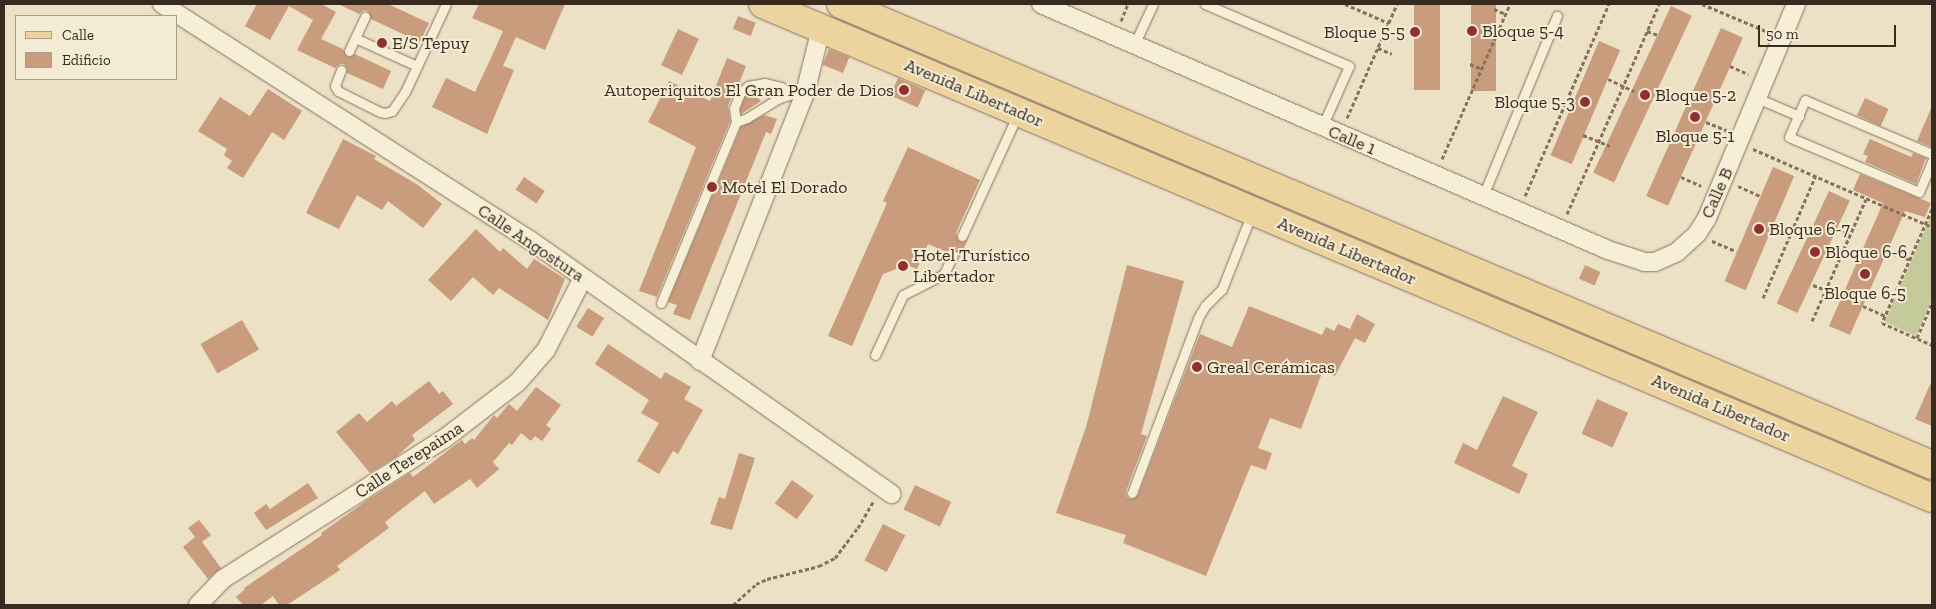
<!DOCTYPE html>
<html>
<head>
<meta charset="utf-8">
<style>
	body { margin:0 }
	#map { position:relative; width:1936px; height:609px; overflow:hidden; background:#ece0c5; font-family:"Zilla Slab",serif }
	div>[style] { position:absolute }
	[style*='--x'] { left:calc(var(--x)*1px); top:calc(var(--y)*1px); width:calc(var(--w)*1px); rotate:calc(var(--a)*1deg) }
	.green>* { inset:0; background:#c4ca99 }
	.building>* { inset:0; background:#c89c7d; transform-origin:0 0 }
	.path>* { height:3px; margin-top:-1.5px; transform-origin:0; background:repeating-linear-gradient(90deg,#86725c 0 4px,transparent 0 6.5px) }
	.roads { filter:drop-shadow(0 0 1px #86725c) drop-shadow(0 0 1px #86725c) }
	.service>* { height:9px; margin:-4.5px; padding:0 4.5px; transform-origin:4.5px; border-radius:4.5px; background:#f7eed8 }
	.minor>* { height:18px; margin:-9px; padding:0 9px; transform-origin:9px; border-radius:9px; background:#f7eed8 }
	.primary>* { height:28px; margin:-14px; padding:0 14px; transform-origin:14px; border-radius:14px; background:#edd49f }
	.dots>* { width:14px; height:14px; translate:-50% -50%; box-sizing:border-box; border:2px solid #f4ebd4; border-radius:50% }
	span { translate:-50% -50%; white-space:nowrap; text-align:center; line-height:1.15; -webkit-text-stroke:4px #f4ebd4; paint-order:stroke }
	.poi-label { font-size:18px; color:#372b1f }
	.left { translate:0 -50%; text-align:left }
	.right { translate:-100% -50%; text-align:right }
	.street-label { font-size:18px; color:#372b1f }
	.frame { position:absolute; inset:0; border:5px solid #372b1f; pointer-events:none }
	.legend { position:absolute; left:15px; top:15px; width:162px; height:65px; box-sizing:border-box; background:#f4ebd4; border:1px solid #a89e8c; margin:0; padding:6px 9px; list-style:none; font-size:15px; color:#372b1f }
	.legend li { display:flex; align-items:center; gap:10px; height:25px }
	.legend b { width:25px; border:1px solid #a89e8c }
	.scale { position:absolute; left:1758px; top:25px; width:138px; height:22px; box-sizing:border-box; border:2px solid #372b1f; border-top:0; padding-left:6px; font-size:15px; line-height:18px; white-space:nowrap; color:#372b1f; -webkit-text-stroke:4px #f4ebd4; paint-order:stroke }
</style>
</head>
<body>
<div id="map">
	<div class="green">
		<i style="clip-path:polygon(1932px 213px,1932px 299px,1916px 336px,1885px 322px)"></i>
	</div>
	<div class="building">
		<i style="clip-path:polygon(257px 4px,321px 4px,336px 12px,321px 39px,343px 49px,346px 56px,350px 57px,355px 54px,391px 71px,383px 89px,347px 73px,347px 69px,344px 64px,340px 64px,335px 68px,297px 50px,313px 20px,289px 6px,270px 40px,245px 26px)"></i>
		<i style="clip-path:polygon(338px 4px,388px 4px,429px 23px,420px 42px,371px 19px,368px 11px,364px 10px,359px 14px)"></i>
		<i style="clip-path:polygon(479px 4px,565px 4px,545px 50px,516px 37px,503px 66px,514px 70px,487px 134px,432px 107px,446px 78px,475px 92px,490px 60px,503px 31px,472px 18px)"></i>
		<i style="left:1414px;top:4px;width:26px;height:86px"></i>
		<i style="left:1471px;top:4px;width:25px;height:87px"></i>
		<i style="left:1671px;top:6px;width:23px;height:184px;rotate:25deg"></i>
		<i style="left:738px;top:16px;width:19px;height:14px;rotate:21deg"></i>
		<i style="left:1721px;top:28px;width:24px;height:184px;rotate:24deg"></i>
		<i style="left:678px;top:29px;width:23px;height:40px;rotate:25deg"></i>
		<i style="left:1599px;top:41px;width:23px;height:124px;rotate:23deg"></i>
		<i style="left:829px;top:49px;width:22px;height:17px;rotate:22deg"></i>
		<i style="clip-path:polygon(727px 58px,746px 66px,740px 81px,742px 83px,734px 90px,728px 106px,730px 121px,657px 297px,639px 291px,696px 147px,648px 122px,669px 81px,710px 101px)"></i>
		<i style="left:898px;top:78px;width:30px;height:19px;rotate:24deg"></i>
		<i style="clip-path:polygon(268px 89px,302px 111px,284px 140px,272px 132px,243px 178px,227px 168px,232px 161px,224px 155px,227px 149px,198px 131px,220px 97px,250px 116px)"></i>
		<i style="clip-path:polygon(751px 92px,761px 101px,741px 114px,740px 109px,745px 97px)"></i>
		<i style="left:1865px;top:98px;width:26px;height:19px;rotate:25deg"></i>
		<i style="clip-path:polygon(1932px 106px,1932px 147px,1917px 141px)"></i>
		<i style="clip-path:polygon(764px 115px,777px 119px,771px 134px,766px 132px,690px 320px,673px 314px,677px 305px,668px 302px,741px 127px)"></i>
		<i style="clip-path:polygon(343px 139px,376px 156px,374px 159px,418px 185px,442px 204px,423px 228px,388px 201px,382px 210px,357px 195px,339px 229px,306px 213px)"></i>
		<i style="clip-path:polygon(1870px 139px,1911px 157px,1913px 153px,1926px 158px,1916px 184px,1865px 162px,1868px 156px,1863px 154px)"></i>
		<i style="clip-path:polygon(908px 147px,980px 180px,956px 233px,959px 241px,963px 242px,968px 239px,959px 258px,955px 249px,947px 252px,928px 244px,917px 269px,907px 265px,883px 274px,852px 346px,828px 336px,887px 203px,883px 201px)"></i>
		<i style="left:1773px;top:167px;width:23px;height:124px;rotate:23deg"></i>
		<i style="clip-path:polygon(1860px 174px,1931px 203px,1925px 217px,1905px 211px,1850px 335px,1829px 326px,1883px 203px,1853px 190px)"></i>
		<i style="left:524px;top:177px;width:25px;height:15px;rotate:34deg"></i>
		<i style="left:1829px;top:191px;width:23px;height:124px;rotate:25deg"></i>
		<i style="clip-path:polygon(476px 229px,500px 252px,503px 248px,527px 269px,534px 259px,565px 279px,548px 320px,499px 288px,493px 295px,473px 277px,451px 301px,428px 280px)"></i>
		<i style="clip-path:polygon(1127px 265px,1184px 281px,1141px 434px,1147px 436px,1126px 491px,1127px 497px,1130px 499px,1138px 495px,1200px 334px,1232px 347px,1249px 306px,1322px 335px,1326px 327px,1334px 331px,1338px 324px,1350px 329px,1357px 314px,1375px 324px,1365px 343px,1355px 338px,1335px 376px,1323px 370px,1301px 429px,1270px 418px,1258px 448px,1272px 453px,1266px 470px,1251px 465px,1206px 576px,1123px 543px,1126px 535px,1056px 513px,1086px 427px)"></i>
		<i style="left:1585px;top:265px;width:17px;height:15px;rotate:24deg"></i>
		<i style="left:588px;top:308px;width:19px;height:22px;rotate:32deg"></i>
		<i style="left:242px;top:320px;width:34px;height:48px;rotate:60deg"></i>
		<i style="clip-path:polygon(608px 344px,661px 379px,665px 372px,691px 387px,684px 399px,703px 410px,678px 454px,673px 451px,659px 474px,637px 461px,659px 423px,641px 413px,649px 400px,595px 364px)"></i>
		<i style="clip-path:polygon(1932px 380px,1932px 426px,1915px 419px)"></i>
		<i style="clip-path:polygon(429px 381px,439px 394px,443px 391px,453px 404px,412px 435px,415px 440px,396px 457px,370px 473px,336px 432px,359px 413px,367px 422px,392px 401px,396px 406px)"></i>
		<i style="clip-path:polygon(536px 387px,561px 405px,546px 425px,551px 429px,542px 441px,535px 436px,531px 441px,521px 433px,512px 445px,509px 443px,493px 462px,499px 469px,477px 488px,470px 479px,434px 504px,425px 491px,385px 522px,389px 528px,337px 566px,340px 570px,287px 605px,279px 605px,273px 596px,261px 605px,243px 605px,236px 597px,245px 589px,244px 588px,322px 535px,321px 533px,369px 499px,410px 473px,413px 477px,462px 440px,465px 444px,472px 438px,474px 440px,494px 415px,497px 418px,509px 404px,517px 411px)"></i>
		<i style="clip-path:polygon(1503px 396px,1538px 412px,1512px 466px,1528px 474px,1519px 494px,1454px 463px,1463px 443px,1477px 450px)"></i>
		<i style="left:1597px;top:399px;width:34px;height:38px;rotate:24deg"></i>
		<i style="clip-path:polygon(739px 453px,755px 458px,732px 530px,710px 524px,719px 497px,725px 499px)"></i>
		<i style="left:792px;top:480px;width:27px;height:29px;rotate:36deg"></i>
		<i style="clip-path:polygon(308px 483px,318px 498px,266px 530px,254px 513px,266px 504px,270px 509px)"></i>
		<i style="left:915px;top:485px;width:40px;height:27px;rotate:25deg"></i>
		<i style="clip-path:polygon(199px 520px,211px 535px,202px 542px,221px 568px,208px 579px,183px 547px,195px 537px,188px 528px)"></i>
		<i style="left:883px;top:524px;width:25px;height:41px;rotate:27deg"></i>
	</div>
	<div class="path">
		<i style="--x:1345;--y:4;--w:48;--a:23.4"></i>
		<i style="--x:1702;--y:4;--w:69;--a:22.9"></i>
		<i style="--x:1494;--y:9;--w:13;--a:23"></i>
		<i style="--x:1121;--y:21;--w:18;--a:-68"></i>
		<i style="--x:1647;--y:31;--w:12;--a:20"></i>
		<i style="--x:1378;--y:48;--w:15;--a:23"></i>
		<i style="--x:1470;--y:64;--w:13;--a:23"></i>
		<i style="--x:1730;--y:66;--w:20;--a:24"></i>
		<i style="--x:1608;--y:79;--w:29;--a:25"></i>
		<i style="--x:1347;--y:118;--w:124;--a:-66.3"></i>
		<i style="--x:1706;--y:122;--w:22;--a:22"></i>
		<i style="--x:1583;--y:135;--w:29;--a:22"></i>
		<i style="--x:1753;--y:149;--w:195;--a:23.5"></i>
		<i style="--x:1442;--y:159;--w:169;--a:-66.3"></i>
		<i style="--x:1681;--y:177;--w:22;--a:24"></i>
		<i style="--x:1738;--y:186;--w:24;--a:24"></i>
		<i style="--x:1525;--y:196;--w:210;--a:-66.4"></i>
		<i style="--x:1932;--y:209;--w:124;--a:113.7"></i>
		<i style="--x:1882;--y:323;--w:55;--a:23.7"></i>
		<i style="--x:1567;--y:214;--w:229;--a:-66.3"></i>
		<i style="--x:1837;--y:229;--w:14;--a:25"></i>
		<i style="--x:1712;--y:241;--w:26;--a:23"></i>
		<i style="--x:1887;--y:251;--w:25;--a:21"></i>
		<i style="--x:1813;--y:285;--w:14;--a:21"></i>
		<i style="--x:1763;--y:298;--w:132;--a:-66.7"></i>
		<i style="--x:1863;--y:306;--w:24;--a:24"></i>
		<i style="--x:1812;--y:321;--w:133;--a:-66.1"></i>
		<i style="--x:1917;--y:338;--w:38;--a:-67"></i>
		<i style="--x:733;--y:605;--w:31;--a:-42"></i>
		<i style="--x:756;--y:584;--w:12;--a:-24"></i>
		<i style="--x:767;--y:579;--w:54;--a:-14"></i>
		<i style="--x:819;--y:566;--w:18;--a:-27"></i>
		<i style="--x:835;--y:558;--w:38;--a:-53"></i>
		<i style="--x:858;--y:528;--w:32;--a:-60"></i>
	</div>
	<div class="roads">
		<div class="service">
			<i style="--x:1205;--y:4;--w:157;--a:23.3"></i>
			<i style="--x:1349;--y:66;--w:67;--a:113.9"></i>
			<i style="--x:355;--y:38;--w:68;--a:24.3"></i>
			<i style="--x:1134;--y:45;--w:45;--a:-65.1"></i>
			<i style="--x:349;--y:51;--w:38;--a:-65"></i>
			<i style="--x:341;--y:70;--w:17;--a:111"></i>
			<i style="--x:335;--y:86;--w:6;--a:59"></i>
			<i style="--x:338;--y:91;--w:47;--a:26.6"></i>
			<i style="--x:380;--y:112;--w:5;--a:11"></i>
			<i style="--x:385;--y:113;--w:7;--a:-16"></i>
			<i style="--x:392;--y:111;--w:23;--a:-56"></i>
			<i style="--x:405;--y:92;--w:97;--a:-65"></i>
			<i style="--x:1757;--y:98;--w:46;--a:23.2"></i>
			<i style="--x:736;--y:122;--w:12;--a:-20"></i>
			<i style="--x:747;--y:118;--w:36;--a:-32"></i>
			<i style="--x:777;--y:99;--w:20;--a:-18"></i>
			<i style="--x:1932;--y:154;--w:138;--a:-157"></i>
			<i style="--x:1805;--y:100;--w:40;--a:113.4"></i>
			<i style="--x:1789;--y:137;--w:141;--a:22.9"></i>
			<i style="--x:1919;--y:192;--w:34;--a:-67"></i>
			<i style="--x:1483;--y:196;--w:195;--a:-67.7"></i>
			<i style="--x:962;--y:236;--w:132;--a:-65.4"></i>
			<i style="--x:661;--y:303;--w:196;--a:-67.5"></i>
			<i style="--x:736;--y:122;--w:14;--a:-98"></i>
			<i style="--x:734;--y:108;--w:16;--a:-68"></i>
			<i style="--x:740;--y:93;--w:11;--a:-41"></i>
			<i style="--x:748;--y:86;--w:17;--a:-10"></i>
			<i style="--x:765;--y:83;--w:16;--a:14"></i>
			<i style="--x:781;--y:87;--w:13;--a:29"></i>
			<i style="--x:875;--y:355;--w:66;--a:-65"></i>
			<i style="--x:903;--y:295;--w:46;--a:-27.1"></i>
			<i style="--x:944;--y:274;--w:21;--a:-65"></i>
			<i style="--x:1132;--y:493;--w:187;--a:-69.3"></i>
			<i style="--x:1198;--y:318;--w:14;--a:-60"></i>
			<i style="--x:1205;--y:306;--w:24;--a:-45"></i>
			<i style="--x:1222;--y:289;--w:82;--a:-68.5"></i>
		</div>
		<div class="minor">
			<i style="--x:162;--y:4;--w:437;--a:32.7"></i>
			<i style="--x:530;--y:240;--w:442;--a:35.1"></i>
			<i style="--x:1041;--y:4;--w:618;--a:23.45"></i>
			<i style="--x:1608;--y:250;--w:38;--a:18"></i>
			<i style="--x:1644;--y:262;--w:11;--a:0"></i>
			<i style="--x:1655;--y:262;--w:24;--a:-24"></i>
			<i style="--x:1677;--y:252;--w:27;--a:-42"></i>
			<i style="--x:1697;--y:234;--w:19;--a:-58"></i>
			<i style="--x:1707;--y:218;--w:232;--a:-67.4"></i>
			<i style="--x:700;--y:361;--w:288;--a:-68.6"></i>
			<i style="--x:805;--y:93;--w:66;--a:-76"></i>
			<i style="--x:198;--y:605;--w:36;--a:-46"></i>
			<i style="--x:223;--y:579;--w:262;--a:-32.4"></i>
			<i style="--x:444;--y:439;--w:93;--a:-37.6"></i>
			<i style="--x:518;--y:382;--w:43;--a:-48.8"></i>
			<i style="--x:546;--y:350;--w:81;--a:-62.8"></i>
		</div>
		<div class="primary">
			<i style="--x:763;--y:4;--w:1269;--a:22.91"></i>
			<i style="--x:841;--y:4;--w:1184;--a:22.91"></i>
		</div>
	</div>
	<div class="dots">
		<i style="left:1472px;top:31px;background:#922f30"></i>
		<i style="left:1415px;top:32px;background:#922f30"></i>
		<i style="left:382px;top:43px;background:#922f30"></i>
		<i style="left:904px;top:90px;background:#922f30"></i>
		<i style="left:1645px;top:95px;background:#922f30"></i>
		<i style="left:1585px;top:102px;background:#922f30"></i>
		<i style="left:1695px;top:117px;background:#922f30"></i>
		<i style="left:712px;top:187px;background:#922f30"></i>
		<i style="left:1759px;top:229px;background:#922f30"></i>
		<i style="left:1815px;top:252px;background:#922f30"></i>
		<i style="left:903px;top:266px;background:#922f30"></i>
		<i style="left:1865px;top:274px;background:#922f30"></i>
		<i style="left:1197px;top:367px;background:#922f30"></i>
	</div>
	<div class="poi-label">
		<span class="left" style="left:1482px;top:31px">Bloque 5-4</span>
		<span class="right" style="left:1405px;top:32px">Bloque 5-5</span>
		<span class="left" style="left:392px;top:43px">E/S Tepuy</span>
		<span class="right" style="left:894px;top:90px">Autoperiquitos El Gran Poder de Dios</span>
		<span class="left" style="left:1655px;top:95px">Bloque 5-2</span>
		<span class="right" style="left:1575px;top:102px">Bloque 5-3</span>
		<span style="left:1695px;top:136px">Bloque 5-1</span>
		<span class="left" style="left:722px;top:187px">Motel El Dorado</span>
		<span class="left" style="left:1769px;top:229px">Bloque 6-7</span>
		<span class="left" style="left:1825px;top:252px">Bloque 6-6</span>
		<span class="left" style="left:913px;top:266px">Hotel Turístico<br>Libertador</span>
		<span style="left:1865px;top:293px">Bloque 6-5</span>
		<span class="left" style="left:1207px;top:367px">Greal Cerámicas</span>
	</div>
	<div class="street-label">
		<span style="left:974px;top:93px;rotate:23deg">Avenida Libertador</span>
		<span style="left:1352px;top:140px;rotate:23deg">Calle 1</span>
		<span style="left:1717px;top:193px;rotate:-66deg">Calle B</span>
		<span style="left:531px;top:243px;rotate:34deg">Calle Angostura</span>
		<span style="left:1347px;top:251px;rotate:23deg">Avenida Libertador</span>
		<span style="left:1721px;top:408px;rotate:23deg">Avenida Libertador</span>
		<span style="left:409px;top:460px;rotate:-33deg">Calle Terepaima</span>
	</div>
	<div class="frame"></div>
	<ul class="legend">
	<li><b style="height:6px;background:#edd49f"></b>Calle</li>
	<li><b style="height:14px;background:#c89c7d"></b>Edificio</li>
	</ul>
	<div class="scale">50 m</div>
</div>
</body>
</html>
